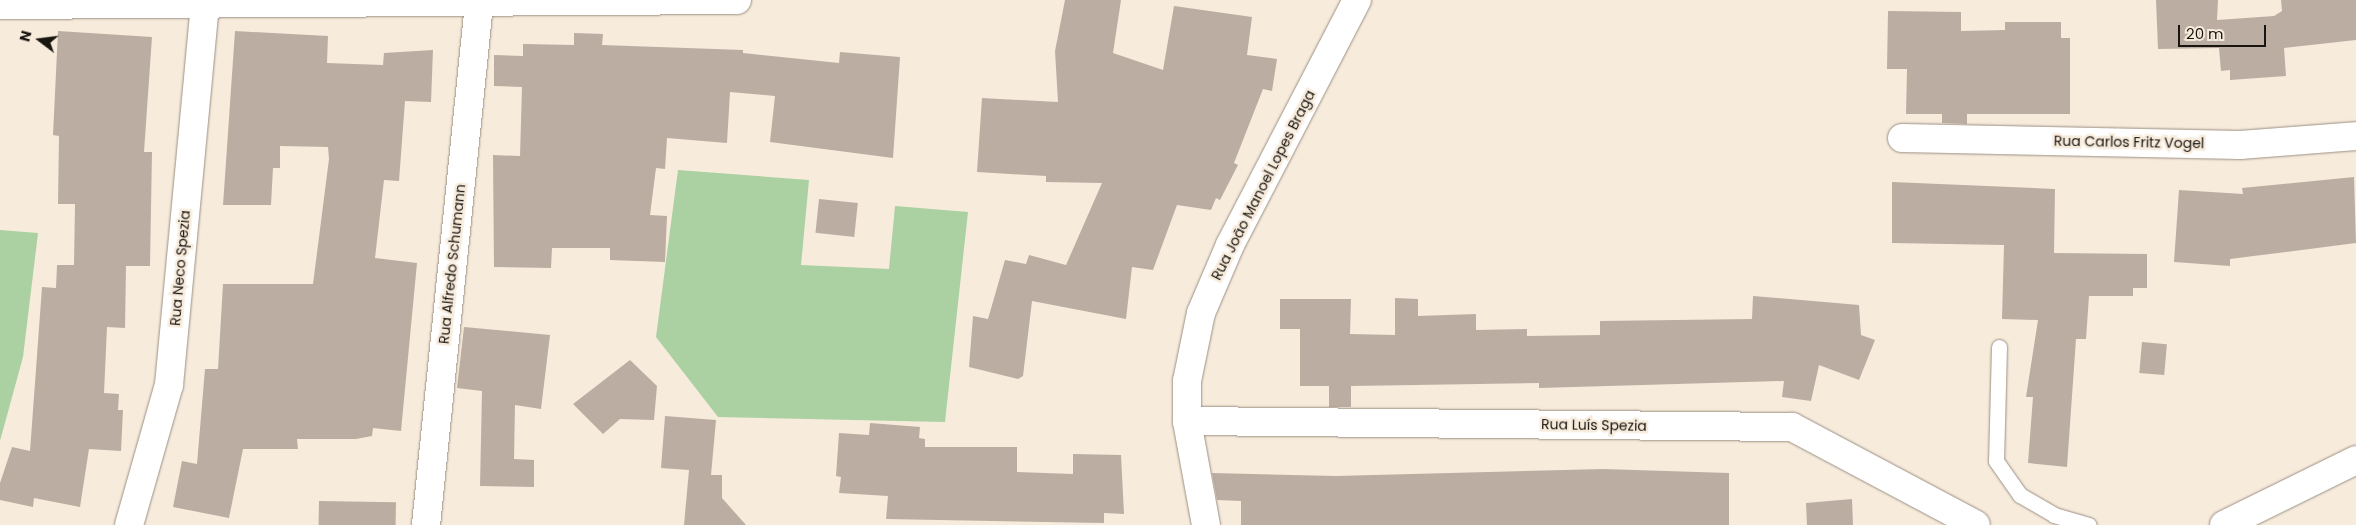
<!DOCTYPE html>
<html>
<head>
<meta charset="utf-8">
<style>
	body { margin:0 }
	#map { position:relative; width:2356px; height:525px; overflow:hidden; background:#f7ebdc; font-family:Poppins,sans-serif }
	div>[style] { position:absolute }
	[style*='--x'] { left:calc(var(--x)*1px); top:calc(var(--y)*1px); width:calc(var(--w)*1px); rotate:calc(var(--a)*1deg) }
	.green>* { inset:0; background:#abd0a2 }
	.building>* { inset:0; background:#bcada3; transform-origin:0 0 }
	.roads { filter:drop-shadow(0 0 1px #9b9083) drop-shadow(0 0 1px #9b9083) }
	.service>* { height:15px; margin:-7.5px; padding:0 7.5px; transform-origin:7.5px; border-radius:7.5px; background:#fff }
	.minor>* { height:28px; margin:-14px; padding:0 14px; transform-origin:14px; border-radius:14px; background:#fff }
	span { translate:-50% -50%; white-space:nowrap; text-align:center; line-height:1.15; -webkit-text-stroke:5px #f7ebdc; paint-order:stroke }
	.street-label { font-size:14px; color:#191510 }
	.north { position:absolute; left:15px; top:15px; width:50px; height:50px; -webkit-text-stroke:4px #f7ebdc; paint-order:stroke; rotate:285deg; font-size:14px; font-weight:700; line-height:20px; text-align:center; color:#191510 }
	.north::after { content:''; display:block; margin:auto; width:18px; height:22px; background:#191510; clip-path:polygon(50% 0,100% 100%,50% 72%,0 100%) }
	.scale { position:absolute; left:2178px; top:25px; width:88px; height:22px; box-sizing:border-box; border:2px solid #191510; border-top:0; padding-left:6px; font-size:15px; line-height:18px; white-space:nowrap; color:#191510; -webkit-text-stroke:4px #f7ebdc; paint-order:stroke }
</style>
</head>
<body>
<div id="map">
	<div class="green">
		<i style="clip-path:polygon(678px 170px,809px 180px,801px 265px,889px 269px,895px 206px,968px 212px,945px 422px,718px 417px,656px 337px)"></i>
		<i style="clip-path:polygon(0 230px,38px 233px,23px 357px,0 441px)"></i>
	</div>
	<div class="building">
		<i style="clip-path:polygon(1065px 0,1121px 0,1113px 53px,1163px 70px,1174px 6px,1252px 17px,1247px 55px,1277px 59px,1272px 91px,1263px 89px,1234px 163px,1238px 165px,1220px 200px,1216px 198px,1211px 210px,1177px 205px,1153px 270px,1132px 267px,1126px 319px,1032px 301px,1023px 376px,1018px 379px,969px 367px,973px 316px,988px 319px,1005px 260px,1026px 264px,1029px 255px,1066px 265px,1102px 183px,1046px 182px,1046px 176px,977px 172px,982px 98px,1058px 102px,1055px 51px)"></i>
		<i style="clip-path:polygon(2156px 0,2218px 0,2217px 20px,2274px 16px,2282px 11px,2281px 0,2356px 0,2356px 40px,2284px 48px,2286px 76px,2230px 80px,2230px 70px,2221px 71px,2219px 48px,2158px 49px)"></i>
		<i style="clip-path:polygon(1888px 11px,1961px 12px,1961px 31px,2005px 30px,2005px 22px,2061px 22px,2061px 38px,2070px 38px,2070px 114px,1967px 114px,1967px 124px,1942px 123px,1942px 114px,1906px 114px,1907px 69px,1887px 69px)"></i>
		<i style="clip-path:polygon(58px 31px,152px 37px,144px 152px,152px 152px,150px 266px,126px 266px,125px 328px,107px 327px,104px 393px,119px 394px,118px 410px,123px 410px,121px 451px,89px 449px,80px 507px,34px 498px,33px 507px,0 500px,0 483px,12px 447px,30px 451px,42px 287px,56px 288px,57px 265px,74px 265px,75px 204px,58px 204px,59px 136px,53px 135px)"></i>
		<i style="clip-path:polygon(235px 31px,328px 36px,327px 63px,383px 65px,384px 53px,433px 50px,431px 102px,405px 101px,399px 181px,384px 180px,375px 258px,417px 263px,401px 431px,373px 428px,372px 436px,356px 439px,297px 439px,298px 449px,243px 449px,229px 518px,173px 507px,182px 461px,197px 464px,205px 369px,218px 369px,223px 284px,313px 284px,329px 159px,328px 147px,280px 146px,280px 168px,273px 168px,271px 205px,223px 205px)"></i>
		<i style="clip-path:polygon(574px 33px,603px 34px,602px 45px,743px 50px,743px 53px,839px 63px,840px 52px,900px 57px,893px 158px,770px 142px,775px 96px,730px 92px,727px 143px,667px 138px,665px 169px,656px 168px,650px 215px,667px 216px,665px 262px,610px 260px,610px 248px,552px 248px,551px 268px,494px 267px,493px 155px,520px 156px,522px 87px,494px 86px,494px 55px,523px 56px,523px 44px,574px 45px)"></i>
		<i style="clip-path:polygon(2354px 177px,2356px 243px,2230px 259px,2230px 266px,2174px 262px,2179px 190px,2243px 194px,2242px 188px)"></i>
		<i style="clip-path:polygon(1892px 182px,2055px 189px,2054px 253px,2147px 254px,2147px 288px,2133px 288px,2133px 296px,2089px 296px,2086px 339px,2076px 339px,2067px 467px,2028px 463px,2033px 397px,2026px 397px,2038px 320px,2002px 319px,2004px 245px,1892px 243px)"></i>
		<i style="left:819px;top:199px;width:39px;height:34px;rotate:6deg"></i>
		<i style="clip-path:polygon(1753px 296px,1859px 305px,1861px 335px,1875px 340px,1859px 380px,1819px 365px,1811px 401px,1782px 397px,1784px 381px,1539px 388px,1539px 383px,1351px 386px,1351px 407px,1329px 407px,1329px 386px,1300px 386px,1300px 329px,1280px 329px,1280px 299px,1351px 299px,1350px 334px,1395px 335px,1395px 298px,1418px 299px,1418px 316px,1476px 314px,1476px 330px,1527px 329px,1527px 336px,1600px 335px,1600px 321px,1752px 319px)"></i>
		<i style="clip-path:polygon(464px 327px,550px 335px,541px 409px,515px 405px,514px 459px,534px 460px,534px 487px,480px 486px,482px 391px,457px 388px)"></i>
		<i style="left:2142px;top:342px;width:25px;height:31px;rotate:5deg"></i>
		<i style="clip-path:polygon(630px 360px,657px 386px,654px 420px,620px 419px,603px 434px,573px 404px)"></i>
		<i style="clip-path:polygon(665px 416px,716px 420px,711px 475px,722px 475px,722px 498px,746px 525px,684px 525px,689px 470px,661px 468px)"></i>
		<i style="clip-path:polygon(870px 423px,920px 427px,919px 438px,925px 439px,925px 447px,1017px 447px,1017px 472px,1073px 474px,1073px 454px,1121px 455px,1124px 514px,1104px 513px,1104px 523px,886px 519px,888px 496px,839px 493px,841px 477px,836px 476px,839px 433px,869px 435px)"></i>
		<i style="clip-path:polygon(1603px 469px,1729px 473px,1729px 525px,1241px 525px,1241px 501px,1217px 500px,1212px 473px,1336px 476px)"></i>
		<i style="clip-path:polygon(1852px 499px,1853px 525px,1807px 525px,1806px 503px)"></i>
		<i style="left:319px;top:501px;width:77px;height:24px;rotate:1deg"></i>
	</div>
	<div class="roads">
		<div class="service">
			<i style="--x:1999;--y:347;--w:114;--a:91.5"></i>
			<i style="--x:1996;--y:461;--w:42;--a:54.8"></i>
			<i style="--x:2020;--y:495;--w:39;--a:30"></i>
			<i style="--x:2054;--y:515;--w:36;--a:16"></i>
		</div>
		<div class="minor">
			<i style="--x:0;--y:5;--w:737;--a:-0.39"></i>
			<i style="--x:1902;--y:138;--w:338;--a:1.2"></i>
			<i style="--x:2240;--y:145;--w:116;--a:-4.4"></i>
			<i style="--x:1187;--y:421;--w:605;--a:0.57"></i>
			<i style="--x:1792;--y:427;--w:208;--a:28"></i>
			<i style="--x:129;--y:525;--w:146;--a:-74.1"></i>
			<i style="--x:169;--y:385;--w:382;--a:-84.6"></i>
			<i style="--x:426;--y:525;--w:524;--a:-84.19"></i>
			<i style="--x:1206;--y:525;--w:106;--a:-100.4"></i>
			<i style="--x:1187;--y:421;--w:40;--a:-90"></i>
			<i style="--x:1187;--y:381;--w:69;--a:-78.4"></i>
			<i style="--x:1201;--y:313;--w:74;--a:-66.9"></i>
			<i style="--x:1230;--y:245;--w:276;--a:-62.6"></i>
			<i style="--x:2224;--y:525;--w:147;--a:-26.2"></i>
		</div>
	</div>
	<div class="street-label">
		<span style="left:2129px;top:142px;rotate:1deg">Rua Carlos Fritz Vogel</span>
		<span style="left:1263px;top:185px;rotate:-63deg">Rua João Manoel Lopes Braga</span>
		<span style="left:452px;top:264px;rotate:-84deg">Rua Alfredo Schumann</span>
		<span style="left:180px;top:268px;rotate:-85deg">Rua Neco Spezia</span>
		<span style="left:1594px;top:425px;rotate:1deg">Rua Luís Spezia</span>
	</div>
	<div class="north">N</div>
	<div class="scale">20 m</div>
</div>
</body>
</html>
